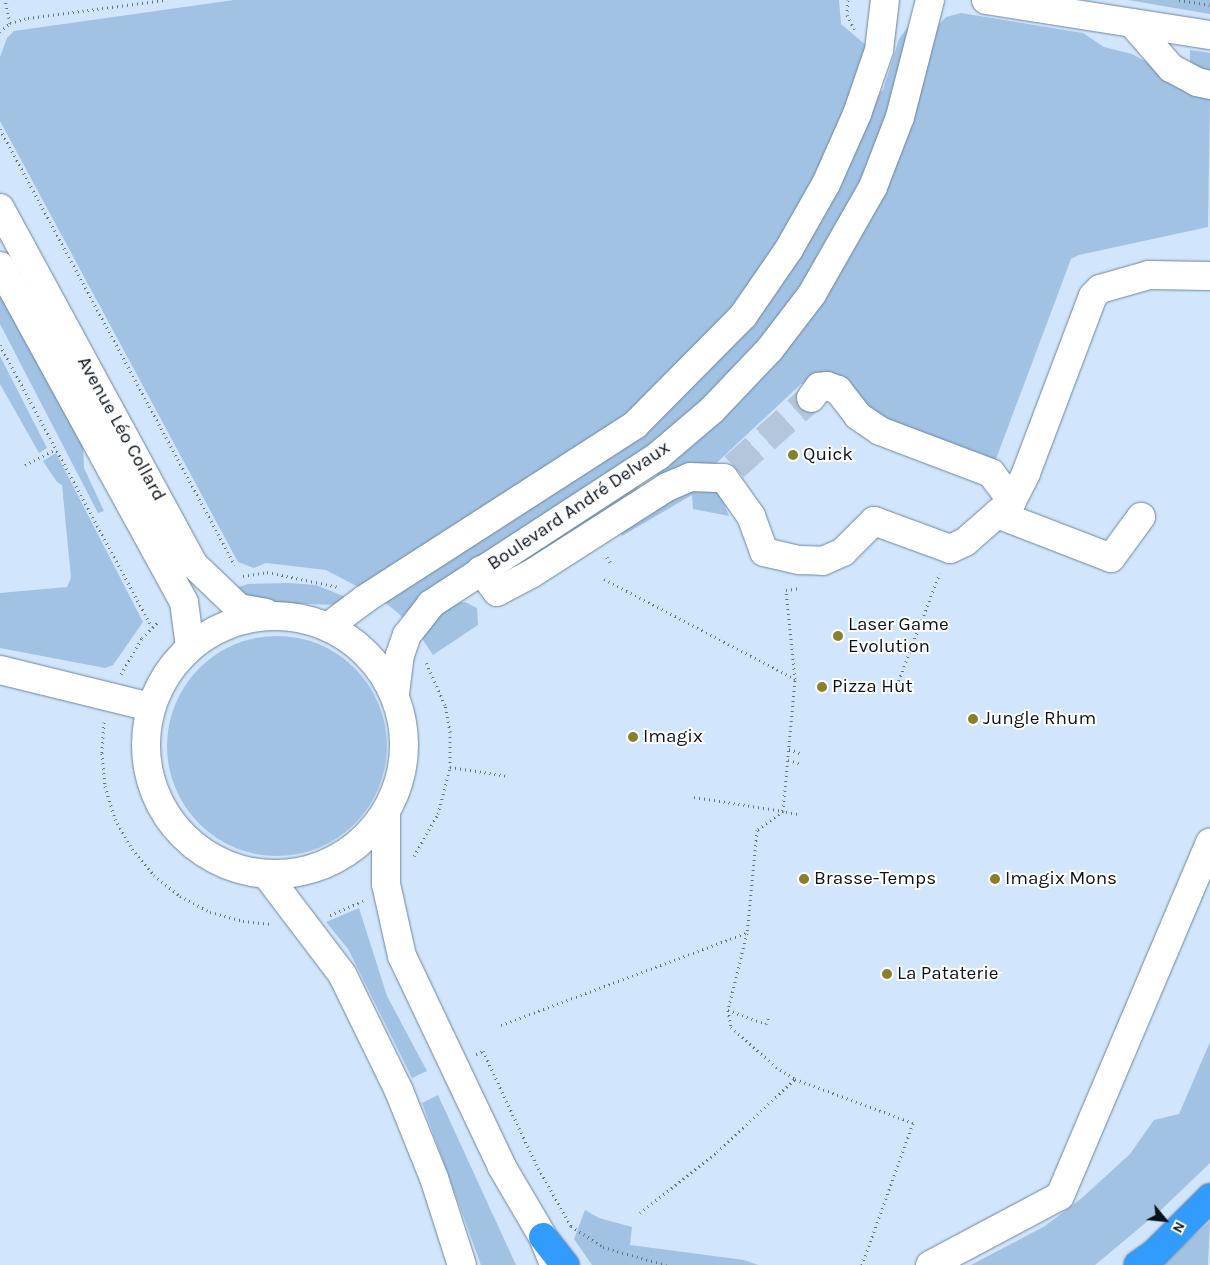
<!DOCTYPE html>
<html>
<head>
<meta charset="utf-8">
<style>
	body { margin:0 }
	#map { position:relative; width:1210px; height:1265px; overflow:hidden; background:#d1e5fc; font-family:Karla,sans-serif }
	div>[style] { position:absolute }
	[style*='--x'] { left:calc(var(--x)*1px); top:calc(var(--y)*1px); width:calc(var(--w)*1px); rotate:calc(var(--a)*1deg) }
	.green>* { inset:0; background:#a2c2e4 }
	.round { border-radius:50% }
	.minor-tunnel>* { height:28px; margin-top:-14px; transform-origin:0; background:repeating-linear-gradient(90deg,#b3c6db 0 28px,transparent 0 42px) }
	.path>* { height:3px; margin-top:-1.5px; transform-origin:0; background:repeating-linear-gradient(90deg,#657483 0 1px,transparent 0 5px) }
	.roads { filter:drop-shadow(0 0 1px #6d859f) drop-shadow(0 0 1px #6d859f) }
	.minor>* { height:28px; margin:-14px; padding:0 14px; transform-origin:14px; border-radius:14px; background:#fff }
	.minor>.ring { margin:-14px; padding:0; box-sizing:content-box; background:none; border:28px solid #fff; border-radius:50% }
	.highway>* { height:28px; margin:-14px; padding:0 14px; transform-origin:14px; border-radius:14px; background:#329bfe }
	.dots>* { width:14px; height:14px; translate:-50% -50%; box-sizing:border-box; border:2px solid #fff; border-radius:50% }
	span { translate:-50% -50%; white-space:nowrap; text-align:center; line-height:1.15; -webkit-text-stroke:4px #fff; paint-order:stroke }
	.street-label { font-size:19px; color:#0a131d }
	.poi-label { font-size:19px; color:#0a131d }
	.left { translate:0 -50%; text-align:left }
	.north { position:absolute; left:1140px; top:1195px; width:50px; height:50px; -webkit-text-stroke:4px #fff; paint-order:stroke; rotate:118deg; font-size:14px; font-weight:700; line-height:20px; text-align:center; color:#0a131d }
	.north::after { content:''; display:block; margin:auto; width:18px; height:22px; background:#0a131d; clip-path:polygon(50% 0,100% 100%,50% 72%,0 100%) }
</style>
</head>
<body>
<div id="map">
	<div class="green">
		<i style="clip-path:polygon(234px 0,839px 0,841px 24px,867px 46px,833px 147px,753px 288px,665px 388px,364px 590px,326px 570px,266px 563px,254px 568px,238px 562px,0 121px,0 57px,7px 38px,14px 31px)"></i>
		<i style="clip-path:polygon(1128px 0,1210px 0,1210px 14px)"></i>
		<i style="clip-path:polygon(961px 13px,1083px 33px,1104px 47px,1132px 54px,1210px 97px,1208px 227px,1079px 255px,1071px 259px,993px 467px,875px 424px,824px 382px,801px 384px,710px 469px,656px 482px,658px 470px,827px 286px,935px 28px,946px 17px)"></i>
		<i style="clip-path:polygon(912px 21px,886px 133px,807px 288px,673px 435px,406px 620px,380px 598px,683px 391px,871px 102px,883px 90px,899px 39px)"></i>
		<i style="clip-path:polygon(1190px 50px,1210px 53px,1210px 71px,1199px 69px,1190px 61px)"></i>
		<i style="clip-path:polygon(0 282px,83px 445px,84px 468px,104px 511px,98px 513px,0 324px)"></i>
		<i style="clip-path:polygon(0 356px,47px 448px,39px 453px,0 384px)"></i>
		<i style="clip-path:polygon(56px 453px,143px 622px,113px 665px,105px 668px,0 648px,0 593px,67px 587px,71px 578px,62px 485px,57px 482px,43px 461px)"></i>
		<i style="clip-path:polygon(640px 483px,632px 499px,515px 567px,512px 566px)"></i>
		<i style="clip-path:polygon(718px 489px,729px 516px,693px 509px,692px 495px,622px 536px,618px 528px,676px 491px)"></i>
		<i style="clip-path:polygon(290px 583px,316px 585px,348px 598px,337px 605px,275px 603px,245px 597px,229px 590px,248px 584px)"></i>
		<i style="clip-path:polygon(465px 602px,477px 608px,478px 625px,433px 655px,419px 634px,450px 603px)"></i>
		<i class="round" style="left:167px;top:636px;width:220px;height:220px"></i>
		<i style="clip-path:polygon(359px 908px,387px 996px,427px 1071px,412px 1078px,348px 949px,326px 922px)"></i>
		<i style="clip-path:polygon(1210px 1042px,1210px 1163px,1161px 1210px,1095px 1265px,971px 1265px,1045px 1226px,1083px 1197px,1130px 1154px,1154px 1120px,1179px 1114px)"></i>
		<i style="clip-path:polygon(438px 1095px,516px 1265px,481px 1265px,422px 1103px)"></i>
		<i style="clip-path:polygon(585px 1210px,599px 1218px,632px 1227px,630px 1245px,744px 1260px,758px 1265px,592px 1265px,574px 1239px)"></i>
		<i style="clip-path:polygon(1210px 1221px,1208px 1265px,1161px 1265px)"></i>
	</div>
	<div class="minor-tunnel">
		<i style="--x:734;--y:467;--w:103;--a:-41.9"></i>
	</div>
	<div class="path">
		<i style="--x:848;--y:0;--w:15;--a:94"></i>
		<i style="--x:847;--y:15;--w:16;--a:63"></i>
		<i style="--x:1179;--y:0;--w:31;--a:9"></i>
		<i style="--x:10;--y:23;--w:19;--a:-16"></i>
		<i style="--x:28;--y:18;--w:138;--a:-7.5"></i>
		<i style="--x:0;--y:32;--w:13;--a:-42"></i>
		<i style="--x:10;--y:23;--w:24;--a:-102"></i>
		<i style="--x:0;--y:129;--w:495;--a:61.7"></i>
		<i style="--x:0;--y:345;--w:320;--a:61.7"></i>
		<i style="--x:25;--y:465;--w:35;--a:-27"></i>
		<i style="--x:607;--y:557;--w:9;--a:58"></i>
		<i style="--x:243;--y:576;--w:24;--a:-9"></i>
		<i style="--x:267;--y:572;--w:73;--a:11.9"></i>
		<i style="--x:604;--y:579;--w:216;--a:27.6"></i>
		<i style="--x:121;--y:674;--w:42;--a:-59.7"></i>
		<i style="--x:142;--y:638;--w:24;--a:-45"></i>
		<i style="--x:895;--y:690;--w:125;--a:-69"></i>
		<i style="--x:104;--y:722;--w:31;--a:94"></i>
		<i style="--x:102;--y:753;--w:33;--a:85"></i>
		<i style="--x:105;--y:786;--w:34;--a:73"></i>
		<i style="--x:115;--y:819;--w:34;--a:60"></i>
		<i style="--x:132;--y:849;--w:34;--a:50"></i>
		<i style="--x:154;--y:875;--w:33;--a:39"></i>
		<i style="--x:180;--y:896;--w:34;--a:28"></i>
		<i style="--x:210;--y:912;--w:34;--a:15"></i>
		<i style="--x:243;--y:921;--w:27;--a:6"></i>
		<i style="--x:789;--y:749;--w:14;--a:21"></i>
		<i style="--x:788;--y:760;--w:14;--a:17"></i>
		<i style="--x:450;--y:767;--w:59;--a:8.8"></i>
		<i style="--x:694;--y:797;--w:90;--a:8.9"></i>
		<i style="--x:783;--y:811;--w:133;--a:-84.8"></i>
		<i style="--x:795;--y:679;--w:89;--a:-95.8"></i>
		<i style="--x:786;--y:590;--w:15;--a:-8"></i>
		<i style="--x:797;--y:814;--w:14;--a:-168"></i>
		<i style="--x:783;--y:811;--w:32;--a:144"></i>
		<i style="--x:757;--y:830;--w:103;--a:95.5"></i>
		<i style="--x:747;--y:933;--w:79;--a:103.9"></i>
		<i style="--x:728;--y:1010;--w:17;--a:80"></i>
		<i style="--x:731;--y:1027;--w:60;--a:41.6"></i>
		<i style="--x:776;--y:1067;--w:22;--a:32"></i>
		<i style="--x:795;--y:1079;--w:126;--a:20.4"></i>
		<i style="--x:913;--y:1123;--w:151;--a:109.8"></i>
		<i style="--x:414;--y:856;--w:48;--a:-60.3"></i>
		<i style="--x:438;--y:814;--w:49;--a:-75.7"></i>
		<i style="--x:450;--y:767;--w:35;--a:-90"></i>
		<i style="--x:450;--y:732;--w:27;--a:-100"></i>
		<i style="--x:445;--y:705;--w:47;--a:-113.8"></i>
		<i style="--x:330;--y:915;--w:36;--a:-23"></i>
		<i style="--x:728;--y:1010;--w:40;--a:20.2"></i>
		<i style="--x:766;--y:1024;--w:9;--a:-69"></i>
		<i style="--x:501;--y:1025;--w:262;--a:-20.6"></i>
		<i style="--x:476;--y:1054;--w:8;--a:-23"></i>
		<i style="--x:483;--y:1051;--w:125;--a:64.9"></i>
		<i style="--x:536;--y:1164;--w:71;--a:60.6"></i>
		<i style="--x:571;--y:1226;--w:38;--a:33"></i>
		<i style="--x:603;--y:1247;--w:66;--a:15.9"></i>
		<i style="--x:640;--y:1213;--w:98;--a:-38.4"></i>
		<i style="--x:717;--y:1152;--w:107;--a:-43.1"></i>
	</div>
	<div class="roads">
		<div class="minor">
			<i style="--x:986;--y:0;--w:227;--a:8.9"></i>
			<i style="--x:1132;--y:23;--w:60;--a:49.1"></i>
			<i style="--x:1171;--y:68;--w:30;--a:28"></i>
			<i style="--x:1197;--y:82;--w:13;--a:13"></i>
			<i style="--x:0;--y:208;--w:405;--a:61.5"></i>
			<i style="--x:193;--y:564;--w:64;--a:43.7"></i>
			<i style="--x:239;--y:608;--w:27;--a:10"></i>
			<i style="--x:0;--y:266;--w:383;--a:61.3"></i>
			<i style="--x:184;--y:602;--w:45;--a:82.4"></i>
			<i style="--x:811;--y:398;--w:14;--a:-54"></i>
			<i style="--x:819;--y:387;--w:8;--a:-7"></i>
			<i style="--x:827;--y:386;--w:12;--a:20"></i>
			<i style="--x:838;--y:390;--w:33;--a:52"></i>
			<i style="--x:858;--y:416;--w:27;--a:34"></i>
			<i style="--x:880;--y:431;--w:119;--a:20.7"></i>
			<i style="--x:991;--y:473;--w:35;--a:53"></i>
			<i style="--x:997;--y:514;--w:20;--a:-41"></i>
			<i style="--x:1012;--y:501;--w:31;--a:-63"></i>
			<i style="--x:1026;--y:473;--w:189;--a:-69.3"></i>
			<i style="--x:1093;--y:296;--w:10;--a:-45"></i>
			<i style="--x:1100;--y:289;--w:51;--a:-15.9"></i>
			<i style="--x:1149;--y:275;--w:61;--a:0.9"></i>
			<i style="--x:481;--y:570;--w:27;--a:54"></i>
			<i style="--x:497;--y:592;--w:38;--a:-28"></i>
			<i style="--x:531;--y:574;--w:161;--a:-32.6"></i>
			<i style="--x:667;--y:487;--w:25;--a:-23"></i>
			<i style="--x:690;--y:477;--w:34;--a:2"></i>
			<i style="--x:724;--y:478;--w:47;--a:54.6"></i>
			<i style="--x:751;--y:516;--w:38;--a:70"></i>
			<i style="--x:764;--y:552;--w:37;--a:13"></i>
			<i style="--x:800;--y:560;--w:23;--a:2"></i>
			<i style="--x:823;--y:561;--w:22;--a:-24"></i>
			<i style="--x:843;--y:552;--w:44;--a:-45"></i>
			<i style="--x:874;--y:521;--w:81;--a:20.2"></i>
			<i style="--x:950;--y:549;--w:17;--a:-25"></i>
			<i style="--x:965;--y:542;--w:43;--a:-41.2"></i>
			<i style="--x:997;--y:514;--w:122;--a:21.1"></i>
			<i style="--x:1111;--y:558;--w:51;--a:-53.8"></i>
			<i class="ring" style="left:146px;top:616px;width:230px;height:230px"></i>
			<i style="--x:329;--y:626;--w:45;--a:-36.9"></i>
			<i style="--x:365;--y:599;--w:321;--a:-32.8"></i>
			<i style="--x:635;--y:425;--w:153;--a:-45.3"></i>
			<i style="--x:743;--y:316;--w:81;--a:-55.5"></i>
			<i style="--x:789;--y:249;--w:75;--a:-60.4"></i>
			<i style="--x:826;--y:184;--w:77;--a:-66.1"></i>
			<i style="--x:857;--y:114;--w:68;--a:-71"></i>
			<i style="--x:879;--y:50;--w:50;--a:-83.2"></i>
			<i style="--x:0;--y:670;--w:155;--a:13.8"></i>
			<i style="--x:395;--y:694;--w:39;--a:-83"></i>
			<i style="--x:400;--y:655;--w:21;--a:-71"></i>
			<i style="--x:407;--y:635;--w:39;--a:-52"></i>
			<i style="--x:431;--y:604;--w:271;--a:-33.1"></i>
			<i style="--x:658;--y:456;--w:71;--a:-40.4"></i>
			<i style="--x:712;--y:410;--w:84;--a:-46.4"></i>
			<i style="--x:770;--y:349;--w:69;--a:-52.6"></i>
			<i style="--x:812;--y:294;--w:123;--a:-60.3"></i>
			<i style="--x:873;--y:187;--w:75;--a:-68.9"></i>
			<i style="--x:900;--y:117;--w:121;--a:-75.6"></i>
			<i style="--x:386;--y:813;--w:71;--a:90"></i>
			<i style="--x:386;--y:884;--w:74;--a:77.5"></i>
			<i style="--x:402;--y:956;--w:233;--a:64.6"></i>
			<i style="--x:502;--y:1167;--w:81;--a:59.6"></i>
			<i style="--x:543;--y:1237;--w:24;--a:68"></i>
			<i style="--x:266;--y:874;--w:126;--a:52.8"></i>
			<i style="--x:342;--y:974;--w:130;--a:64"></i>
			<i style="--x:399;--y:1091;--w:94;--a:68.1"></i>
			<i style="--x:434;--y:1178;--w:91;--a:72.2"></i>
			<i style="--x:930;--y:1265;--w:147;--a:-28"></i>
			<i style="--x:1060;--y:1196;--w:384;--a:-67"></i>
		</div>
		<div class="highway">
			<i style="--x:543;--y:1237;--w:36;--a:52"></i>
			<i style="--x:1138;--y:1265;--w:21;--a:-35"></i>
			<i style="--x:1155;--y:1253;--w:78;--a:-45"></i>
		</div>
	</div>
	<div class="dots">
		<i style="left:793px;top:455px;background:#878129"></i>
		<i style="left:838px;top:636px;background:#878129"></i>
		<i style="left:822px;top:687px;background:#878129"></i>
		<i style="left:973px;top:719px;background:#878129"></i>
		<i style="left:633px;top:737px;background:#878129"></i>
		<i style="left:804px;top:879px;background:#878129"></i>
		<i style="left:995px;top:879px;background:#878129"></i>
		<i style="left:887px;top:974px;background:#878129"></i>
	</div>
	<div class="street-label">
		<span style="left:121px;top:429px;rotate:61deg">Avenue Léo Collard</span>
		<span style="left:579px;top:506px;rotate:-34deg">Boulevard André Delvaux</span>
	</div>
	<div class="poi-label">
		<span class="left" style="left:803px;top:455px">Quick</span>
		<span class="left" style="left:848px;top:636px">Laser Game<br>Evolution</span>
		<span class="left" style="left:832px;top:687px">Pizza Hut</span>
		<span class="left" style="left:983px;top:719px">Jungle Rhum</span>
		<span class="left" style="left:643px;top:737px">Imagix</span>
		<span class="left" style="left:814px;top:879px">Brasse-Temps</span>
		<span class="left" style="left:1005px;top:879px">Imagix Mons</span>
		<span class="left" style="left:897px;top:974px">La Pataterie</span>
	</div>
	<div class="north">N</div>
</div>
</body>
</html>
